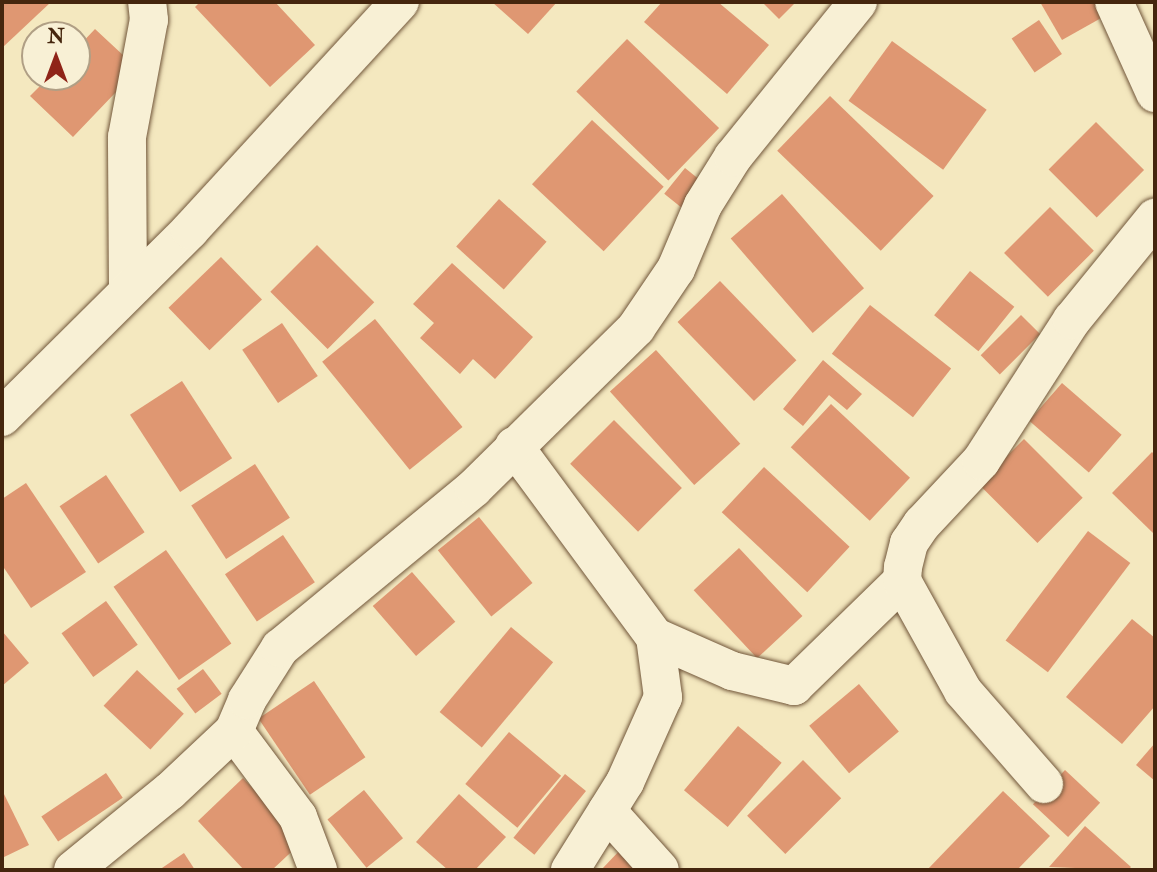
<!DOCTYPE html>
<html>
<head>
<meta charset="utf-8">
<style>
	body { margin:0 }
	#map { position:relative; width:1157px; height:872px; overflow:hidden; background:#f4e8bf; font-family:"IM FELL Double Pica",serif }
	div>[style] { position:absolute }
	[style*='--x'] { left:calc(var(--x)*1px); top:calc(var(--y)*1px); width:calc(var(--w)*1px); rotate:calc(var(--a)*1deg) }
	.building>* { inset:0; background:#df9772; transform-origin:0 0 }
	.roads { filter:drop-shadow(0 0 2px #71563a) drop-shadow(0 0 2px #71563a) }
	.street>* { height:38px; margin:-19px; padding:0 19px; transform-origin:19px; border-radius:19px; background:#f8f0d5 }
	span { translate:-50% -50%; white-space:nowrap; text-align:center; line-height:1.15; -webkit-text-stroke:5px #f8f0d5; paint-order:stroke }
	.frame { position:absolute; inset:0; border:4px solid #45260e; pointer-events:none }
	.north { position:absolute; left:21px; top:21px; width:70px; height:70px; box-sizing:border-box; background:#f8f0d5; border:2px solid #b09f85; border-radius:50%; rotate:0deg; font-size:19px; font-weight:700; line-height:28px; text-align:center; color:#45260e }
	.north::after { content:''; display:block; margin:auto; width:24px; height:32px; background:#8f2418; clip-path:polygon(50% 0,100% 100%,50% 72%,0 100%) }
</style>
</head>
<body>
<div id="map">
	<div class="building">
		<i style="clip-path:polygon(2px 2px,51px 2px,2px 48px)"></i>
		<i style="clip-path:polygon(200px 2px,275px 2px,315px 45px,270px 87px,195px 7px)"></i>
		<i style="clip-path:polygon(492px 2px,557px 2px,528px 34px)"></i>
		<i style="clip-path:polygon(662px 2px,718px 2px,769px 45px,727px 94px,644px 22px)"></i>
		<i style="clip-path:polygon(762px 2px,796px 2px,779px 19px)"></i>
		<i style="clip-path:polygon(1040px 2px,1095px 2px,1103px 17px,1062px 40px)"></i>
		<i style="left:1039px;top:20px;width:41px;height:33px;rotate:56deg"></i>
		<i style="clip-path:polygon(95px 29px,138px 69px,73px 137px,30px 96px,49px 77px,77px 77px,77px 48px)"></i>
		<i style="left:627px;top:39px;width:128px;height:73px;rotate:44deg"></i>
		<i style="left:892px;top:41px;width:117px;height:74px;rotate:36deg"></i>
		<i style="left:830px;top:96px;width:144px;height:76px;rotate:44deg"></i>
		<i style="left:592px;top:120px;width:98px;height:88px;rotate:43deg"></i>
		<i style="left:1096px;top:122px;width:68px;height:67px;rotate:45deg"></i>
		<i style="left:685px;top:168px;width:26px;height:33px;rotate:39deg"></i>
		<i style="left:782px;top:194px;width:125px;height:68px;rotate:49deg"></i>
		<i style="left:499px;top:199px;width:64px;height:64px;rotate:42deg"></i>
		<i style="left:1050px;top:207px;width:62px;height:65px;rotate:45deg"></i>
		<i style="left:317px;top:245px;width:81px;height:66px;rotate:45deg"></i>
		<i style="left:221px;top:257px;width:59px;height:73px;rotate:46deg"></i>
		<i style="clip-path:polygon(452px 263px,533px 337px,495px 379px,473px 359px,460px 374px,420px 338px,434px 323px,413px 304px)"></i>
		<i style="left:970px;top:271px;width:57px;height:57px;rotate:39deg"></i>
		<i style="left:720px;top:281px;width:110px;height:59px;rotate:46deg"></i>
		<i style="left:870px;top:305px;width:103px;height:62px;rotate:38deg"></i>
		<i style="left:1021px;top:315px;width:27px;height:57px;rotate:45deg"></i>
		<i style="left:375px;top:319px;width:139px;height:68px;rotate:51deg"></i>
		<i style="left:282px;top:323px;width:64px;height:48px;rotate:56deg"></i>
		<i style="left:656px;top:350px;width:126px;height:62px;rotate:48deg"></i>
		<i style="clip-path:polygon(823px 360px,862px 394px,847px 410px,829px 395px,803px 426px,783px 409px)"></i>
		<i style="left:182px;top:381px;width:92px;height:62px;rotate:57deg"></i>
		<i style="left:1062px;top:383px;width:79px;height:50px;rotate:41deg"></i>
		<i style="left:831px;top:404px;width:108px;height:59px;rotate:43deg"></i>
		<i style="left:614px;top:420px;width:96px;height:62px;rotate:45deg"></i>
		<i style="left:1024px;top:439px;width:83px;height:64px;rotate:45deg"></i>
		<i style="clip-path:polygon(1152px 452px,1155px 455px,1153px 533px,1112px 493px)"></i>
		<i style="left:255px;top:464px;width:64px;height:76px;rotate:57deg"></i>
		<i style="left:764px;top:467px;width:117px;height:62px;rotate:43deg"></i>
		<i style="left:106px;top:475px;width:69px;height:56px;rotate:56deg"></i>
		<i style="clip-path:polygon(26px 483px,86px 572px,31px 608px,2px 565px,2px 499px)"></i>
		<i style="left:479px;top:517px;width:85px;height:53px;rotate:51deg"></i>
		<i style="left:1088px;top:531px;width:53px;height:137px;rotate:37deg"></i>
		<i style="left:283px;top:535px;width:57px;height:70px;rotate:56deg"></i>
		<i style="left:739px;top:548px;width:93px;height:62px;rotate:47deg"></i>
		<i style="left:166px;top:550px;width:114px;height:64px;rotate:55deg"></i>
		<i style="left:412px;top:572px;width:66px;height:52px;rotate:49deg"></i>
		<i style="left:106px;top:601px;width:54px;height:55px;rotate:54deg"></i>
		<i style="clip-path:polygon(1132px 619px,1155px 638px,1155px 706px,1122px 744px,1066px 697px)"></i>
		<i style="left:511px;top:627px;width:55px;height:111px;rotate:40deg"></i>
		<i style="clip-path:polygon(2px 631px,29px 663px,2px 686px)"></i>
		<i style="left:203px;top:669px;width:31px;height:33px;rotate:53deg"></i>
		<i style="left:137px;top:670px;width:64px;height:49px;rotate:43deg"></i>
		<i style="left:314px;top:681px;width:92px;height:67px;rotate:56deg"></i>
		<i style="left:859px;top:684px;width:62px;height:65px;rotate:50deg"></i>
		<i style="left:738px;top:726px;width:57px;height:84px;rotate:40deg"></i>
		<i style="left:509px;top:732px;width:68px;height:68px;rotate:40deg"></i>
		<i style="clip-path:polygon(1155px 743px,1155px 781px,1136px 765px)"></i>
		<i style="left:803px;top:760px;width:54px;height:79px;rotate:45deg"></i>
		<i style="left:1065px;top:770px;width:48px;height:47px;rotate:43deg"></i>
		<i style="left:106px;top:773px;width:30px;height:78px;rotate:56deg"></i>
		<i style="left:565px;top:774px;width:27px;height:82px;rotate:39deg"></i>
		<i style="clip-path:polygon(243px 778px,303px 841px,272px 870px,244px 870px,198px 821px)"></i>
		<i style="clip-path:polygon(2px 790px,29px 845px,2px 858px)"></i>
		<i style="left:364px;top:790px;width:62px;height:47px;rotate:51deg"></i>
		<i style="clip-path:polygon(1003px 791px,1050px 836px,1017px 870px,927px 870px)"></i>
		<i style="clip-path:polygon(459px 794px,506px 837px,475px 870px,448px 870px,416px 842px)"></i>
		<i style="clip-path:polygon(1085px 826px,1131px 867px,1128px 870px,1049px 867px)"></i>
		<i style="clip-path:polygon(622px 848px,646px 870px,601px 870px)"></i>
		<i style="clip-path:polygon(184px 853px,195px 870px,159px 870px)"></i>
	</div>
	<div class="roads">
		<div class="street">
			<i style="--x:1114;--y:2;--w:100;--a:65.7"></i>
			<i style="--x:128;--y:289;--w:152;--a:-90.4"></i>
			<i style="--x:127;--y:137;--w:119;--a:-79.4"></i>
			<i style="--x:149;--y:20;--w:18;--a:-96"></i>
			<i style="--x:2;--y:417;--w:265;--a:-44.8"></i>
			<i style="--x:190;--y:230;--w:310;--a:-47.4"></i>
			<i style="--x:514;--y:446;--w:237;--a:53.6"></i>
			<i style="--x:655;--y:637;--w:61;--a:82.4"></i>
			<i style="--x:663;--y:697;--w:93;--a:114.1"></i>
			<i style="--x:625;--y:782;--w:104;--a:122"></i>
			<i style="--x:655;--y:637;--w:84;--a:23.8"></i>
			<i style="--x:732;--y:671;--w:64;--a:13.6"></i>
			<i style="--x:794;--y:686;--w:151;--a:-44.2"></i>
			<i style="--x:234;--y:731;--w:107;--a:53.3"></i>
			<i style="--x:298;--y:817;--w:57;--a:69.3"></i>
			<i style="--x:1044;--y:784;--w:123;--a:-131.1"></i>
			<i style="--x:963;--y:691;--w:126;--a:-119"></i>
			<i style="--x:902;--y:581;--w:14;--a:-86"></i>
			<i style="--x:903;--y:567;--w:25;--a:-76"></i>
			<i style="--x:909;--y:543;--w:23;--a:-56"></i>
			<i style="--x:922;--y:524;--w:86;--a:-46.9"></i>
			<i style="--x:981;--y:461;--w:168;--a:-57.2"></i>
			<i style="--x:1072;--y:320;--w:132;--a:-50.9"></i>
			<i style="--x:607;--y:811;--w:79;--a:48.1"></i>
			<i style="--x:73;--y:870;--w:125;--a:-39.2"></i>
			<i style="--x:170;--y:791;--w:88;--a:-43.2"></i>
			<i style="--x:234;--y:731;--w:34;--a:-67"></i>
			<i style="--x:247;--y:700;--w:62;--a:-57.6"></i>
			<i style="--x:280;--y:648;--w:251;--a:-39.5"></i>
			<i style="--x:474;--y:488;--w:228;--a:-44.6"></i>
			<i style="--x:636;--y:328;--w:71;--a:-55.9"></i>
			<i style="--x:676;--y:269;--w:69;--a:-67.1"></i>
			<i style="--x:703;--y:205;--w:57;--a:-58"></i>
			<i style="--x:733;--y:157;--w:199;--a:-51.1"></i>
		</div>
	</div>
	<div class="frame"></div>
	<div class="north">N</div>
</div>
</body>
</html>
